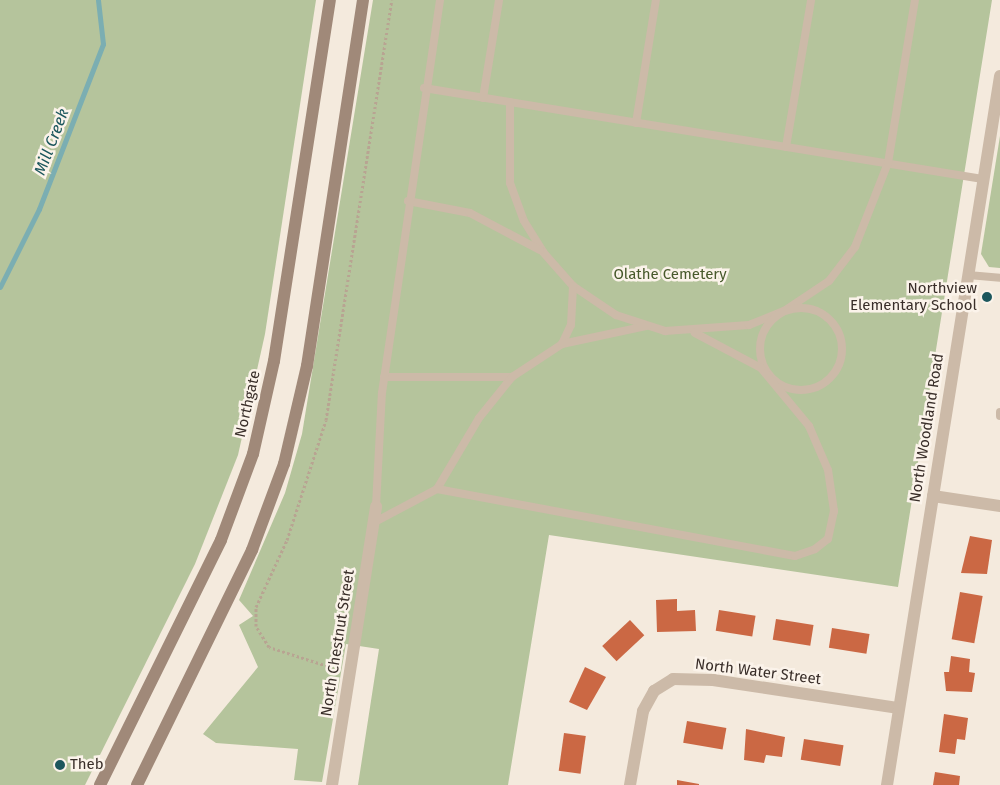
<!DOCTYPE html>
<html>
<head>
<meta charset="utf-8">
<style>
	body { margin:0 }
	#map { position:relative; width:1000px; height:785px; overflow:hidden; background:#f4eadd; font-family:"Fira Sans",sans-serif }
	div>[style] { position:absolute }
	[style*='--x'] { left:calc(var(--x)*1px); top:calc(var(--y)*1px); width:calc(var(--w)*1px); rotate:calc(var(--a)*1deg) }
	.green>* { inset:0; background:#b5c49c }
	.stream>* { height:5px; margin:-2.5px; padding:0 2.5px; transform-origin:2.5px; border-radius:2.5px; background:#7baeb2 }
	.building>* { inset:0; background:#cb6844; transform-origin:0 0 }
	.path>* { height:3px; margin-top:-1.5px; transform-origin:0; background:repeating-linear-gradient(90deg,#b8a492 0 2.5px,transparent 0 5px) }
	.service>* { height:8px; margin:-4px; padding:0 4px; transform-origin:4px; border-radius:4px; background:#ccbaa8 }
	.service>.ring { margin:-4px; padding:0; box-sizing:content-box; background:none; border:8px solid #ccbaa8; border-radius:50% }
	.minor>* { height:12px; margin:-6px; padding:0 6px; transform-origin:6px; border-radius:6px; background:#ccbaa8 }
	.secondary>* { height:12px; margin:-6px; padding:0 6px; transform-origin:6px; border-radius:6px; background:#a08979 }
	.dots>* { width:14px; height:14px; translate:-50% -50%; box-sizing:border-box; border:2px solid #fbf3ea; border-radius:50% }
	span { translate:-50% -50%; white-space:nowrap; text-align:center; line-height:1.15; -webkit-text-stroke:5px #fbf3ea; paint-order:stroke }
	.park-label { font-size:15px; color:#47592b }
	.poi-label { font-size:15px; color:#392e29 }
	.right { translate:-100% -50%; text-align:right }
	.left { translate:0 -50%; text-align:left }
	.street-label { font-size:15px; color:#392e29 }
	.water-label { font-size:16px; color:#1c575d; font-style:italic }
</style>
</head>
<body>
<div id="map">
	<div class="green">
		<i style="clip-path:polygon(0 0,316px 0,265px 334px,238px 455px,195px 564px,85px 785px,0 785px)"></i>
		<i style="clip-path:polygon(373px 0,992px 0,898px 587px,549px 535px,508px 785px,358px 785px,379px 649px,346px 644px,322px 782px,294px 780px,298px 749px,216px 743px,203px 734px,258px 667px,239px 625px,253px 616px,239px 600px,285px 493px,302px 434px)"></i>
		<i style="clip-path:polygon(1000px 136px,1000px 268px,989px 267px,981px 254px)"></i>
	</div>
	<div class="stream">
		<i style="--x:0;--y:287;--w:87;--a:-63.4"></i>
		<i style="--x:39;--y:209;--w:177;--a:-68.8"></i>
		<i style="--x:103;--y:44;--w:44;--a:-96.5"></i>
	</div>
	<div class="building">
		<i style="clip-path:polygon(970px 536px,992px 540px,987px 574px,961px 573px)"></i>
		<i style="left:960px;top:592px;width:23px;height:48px;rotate:10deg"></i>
		<i style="clip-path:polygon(677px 599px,677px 611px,695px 610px,696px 631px,657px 632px,656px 600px)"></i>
		<i style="left:719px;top:610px;width:37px;height:21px;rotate:9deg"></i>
		<i style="left:776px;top:619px;width:38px;height:21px;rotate:9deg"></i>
		<i style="left:630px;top:620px;width:21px;height:38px;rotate:47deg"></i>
		<i style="left:832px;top:628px;width:38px;height:20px;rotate:9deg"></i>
		<i style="clip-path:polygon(951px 656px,970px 659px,969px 672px,975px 673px,972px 692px,946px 691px,944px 672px,949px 672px)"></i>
		<i style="clip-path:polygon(585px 667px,606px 677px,587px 710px,569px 702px)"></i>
		<i style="clip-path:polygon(944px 714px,968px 718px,965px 740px,957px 739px,955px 754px,939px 752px)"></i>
		<i style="left:687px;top:721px;width:40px;height:22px;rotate:10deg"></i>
		<i style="clip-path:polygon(746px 729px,785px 737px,782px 757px,766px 755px,764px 763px,744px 760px)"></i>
		<i style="left:564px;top:733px;width:22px;height:38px;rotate:8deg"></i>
		<i style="left:804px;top:739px;width:40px;height:21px;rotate:9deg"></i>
		<i style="clip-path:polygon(935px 772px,960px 776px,959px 785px,933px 785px)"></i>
		<i style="clip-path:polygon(677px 780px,699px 784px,699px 785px,677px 785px)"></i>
	</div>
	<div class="path">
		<i style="--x:337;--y:669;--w:71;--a:-162.1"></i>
		<i style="--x:269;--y:647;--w:25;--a:-122"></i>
		<i style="--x:256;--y:626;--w:19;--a:-90"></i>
		<i style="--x:256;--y:607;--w:74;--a:-65.2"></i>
		<i style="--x:287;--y:540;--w:126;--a:-72"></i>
		<i style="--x:326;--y:420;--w:425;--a:-81.1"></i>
	</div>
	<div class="service">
		<i style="--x:424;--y:88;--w:566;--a:9.25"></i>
		<i style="--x:483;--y:98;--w:99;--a:-80.7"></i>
		<i style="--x:510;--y:102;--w:81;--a:90"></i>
		<i style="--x:510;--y:183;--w:40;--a:69.8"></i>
		<i style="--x:524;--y:221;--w:36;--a:58"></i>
		<i style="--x:543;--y:252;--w:45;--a:48.6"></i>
		<i style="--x:573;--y:286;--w:52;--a:34"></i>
		<i style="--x:616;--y:315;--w:52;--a:18.1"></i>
		<i style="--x:665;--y:331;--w:84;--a:-4.1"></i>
		<i style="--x:749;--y:325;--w:38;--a:-22"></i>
		<i style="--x:784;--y:311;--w:54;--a:-33.7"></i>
		<i style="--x:829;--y:281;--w:43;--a:-52.6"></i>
		<i style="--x:855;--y:247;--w:90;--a:-68.6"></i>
		<i style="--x:888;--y:163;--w:165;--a:-80.6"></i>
		<i style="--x:636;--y:123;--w:125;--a:-80.8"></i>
		<i style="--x:786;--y:147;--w:149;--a:-80.3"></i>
		<i style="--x:408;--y:201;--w:63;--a:11"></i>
		<i style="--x:470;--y:213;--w:79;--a:27.9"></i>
		<i style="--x:968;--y:275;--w:32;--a:5"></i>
		<i class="ring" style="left:760px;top:308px;width:74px;height:74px"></i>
		<i style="--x:562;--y:344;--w:21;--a:-65"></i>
		<i style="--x:571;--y:325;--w:39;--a:-87"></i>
		<i style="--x:384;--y:377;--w:128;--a:0"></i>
		<i style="--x:1000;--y:412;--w:4;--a:90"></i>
		<i style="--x:437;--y:489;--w:82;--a:-59.4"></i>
		<i style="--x:479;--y:418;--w:53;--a:-51.2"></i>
		<i style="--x:512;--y:377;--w:60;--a:-33.4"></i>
		<i style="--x:562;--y:344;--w:87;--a:-12"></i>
		<i style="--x:376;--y:506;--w:113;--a:-87"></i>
		<i style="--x:382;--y:393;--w:397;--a:-81.6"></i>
		<i style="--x:373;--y:523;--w:72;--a:-28"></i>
		<i style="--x:437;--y:489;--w:364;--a:10.6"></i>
		<i style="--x:795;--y:556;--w:21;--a:-19"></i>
		<i style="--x:815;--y:549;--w:16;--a:-38"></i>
		<i style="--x:828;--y:539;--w:29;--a:-78"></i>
		<i style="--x:834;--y:511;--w:41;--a:-98.3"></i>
		<i style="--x:828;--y:470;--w:48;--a:-113.4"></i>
		<i style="--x:809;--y:426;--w:75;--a:-129.6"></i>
		<i style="--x:761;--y:368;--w:75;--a:-152.1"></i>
	</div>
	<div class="minor">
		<i style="--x:933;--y:496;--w:68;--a:8.5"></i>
		<i style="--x:332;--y:785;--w:282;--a:-81"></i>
		<i style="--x:630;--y:785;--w:75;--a:-80"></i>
		<i style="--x:643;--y:711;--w:23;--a:-61"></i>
		<i style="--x:654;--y:691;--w:22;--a:-32"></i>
		<i style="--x:673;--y:679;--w:40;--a:1.4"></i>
		<i style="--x:713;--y:680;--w:188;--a:8.6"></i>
		<i style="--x:887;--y:785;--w:718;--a:-80.94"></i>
	</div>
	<div class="secondary">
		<i style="--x:100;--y:785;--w:273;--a:-63.7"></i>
		<i style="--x:221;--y:540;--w:92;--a:-69.6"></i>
		<i style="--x:253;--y:454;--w:95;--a:-77.3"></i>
		<i style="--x:274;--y:361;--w:365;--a:-81.2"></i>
		<i style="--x:137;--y:785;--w:262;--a:-63.9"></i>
		<i style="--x:252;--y:550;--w:92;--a:-69.6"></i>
		<i style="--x:284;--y:464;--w:101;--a:-76.8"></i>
		<i style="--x:307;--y:366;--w:370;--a:-81.3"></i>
	</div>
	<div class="dots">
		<i style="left:987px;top:297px;background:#1c575d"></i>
		<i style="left:60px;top:765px;background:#1c575d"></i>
	</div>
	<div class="park-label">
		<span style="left:670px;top:275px">Olathe Cemetery</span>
	</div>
	<div class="poi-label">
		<span class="right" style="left:977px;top:297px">Northview<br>Elementary School</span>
		<span class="left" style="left:70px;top:765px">Theb</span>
	</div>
	<div class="street-label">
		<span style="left:248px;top:404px;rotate:-77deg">Northgate</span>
		<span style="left:927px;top:428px;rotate:-81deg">North Woodland Road</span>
		<span style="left:338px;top:643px;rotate:-81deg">North Chestnut Street</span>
		<span style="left:758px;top:672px;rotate:7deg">North Water Street</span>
	</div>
	<div class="water-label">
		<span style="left:52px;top:142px;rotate:-69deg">Mill Creek</span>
	</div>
</div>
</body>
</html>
